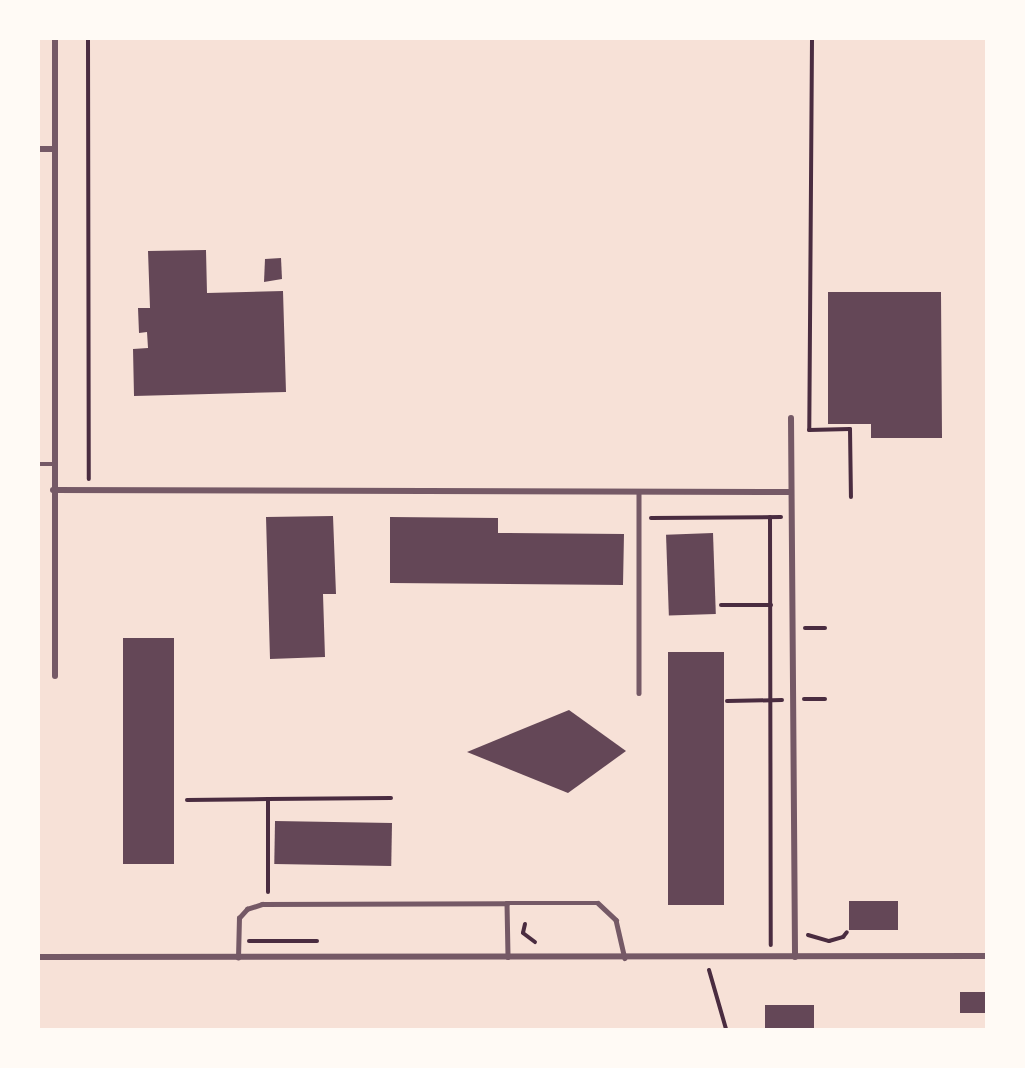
<!DOCTYPE html>
<html>
<head>
<meta charset="utf-8">
<style>
	body { margin:0 }
	#map { position:relative; width:1025px; height:1068px; overflow:hidden; background:#f7e1d7; font-family:"Asap Condensed",sans-serif }
	div>[style] { position:absolute }
	[style*='--x'] { left:calc(var(--x)*1px); top:calc(var(--y)*1px); width:calc(var(--w)*1px); rotate:calc(var(--a)*1deg) }
	.building>* { inset:0; background:#644757; transform-origin:0 0 }
	.path>* { height:4px; margin:-2px; padding:0 2px; transform-origin:2px; border-radius:2px; background:#4a2c40 }
	.service>* { height:4.5px; margin:-2.25px; padding:0 2.25px; transform-origin:2.25px; border-radius:2.25px; background:#755966 }
	.minor>* { height:6px; margin:-3px; padding:0 3px; transform-origin:3px; border-radius:3px; background:#755966 }
	span { translate:-50% -50%; white-space:nowrap; text-align:center; line-height:1.15; -webkit-text-stroke:5px #fffaf5; paint-order:stroke }
	.frame { position:absolute; inset:0; border:40px solid #fffaf5; pointer-events:none }
</style>
</head>
<body>
<div id="map">
	<div class="building">
		<i style="clip-path:polygon(206px 250px,207px 293px,283px 291px,286px 392px,134px 396px,133px 349px,148px 348px,147px 332px,139px 333px,138px 308px,150px 308px,148px 251px)"></i>
		<i style="clip-path:polygon(281px 258px,282px 279px,264px 282px,265px 259px)"></i>
		<i style="clip-path:polygon(828px 292px,941px 292px,942px 438px,871px 438px,871px 424px,828px 424px)"></i>
		<i style="clip-path:polygon(333px 516px,336px 594px,323px 594px,325px 657px,270px 659px,266px 517px)"></i>
		<i style="clip-path:polygon(390px 517px,498px 518px,498px 533px,624px 534px,623px 585px,390px 583px)"></i>
		<i style="left:713px;top:533px;width:81px;height:47px;rotate:88deg"></i>
		<i style="left:123px;top:638px;width:51px;height:226px"></i>
		<i style="left:668px;top:652px;width:56px;height:253px"></i>
		<i style="clip-path:polygon(569px 710px,626px 751px,568px 793px,467px 752px)"></i>
		<i style="left:392px;top:823px;width:43px;height:117px;rotate:91deg"></i>
		<i style="left:849px;top:901px;width:49px;height:29px"></i>
		<i style="left:986px;top:992px;width:21px;height:26px;rotate:90deg"></i>
		<i style="left:765px;top:1005px;width:49px;height:24px"></i>
	</div>
	<div class="path">
		<i style="--x:88;--y:39;--w:440;--a:89.9"></i>
		<i style="--x:812;--y:39;--w:391;--a:90.4"></i>
		<i style="--x:809;--y:430;--w:41;--a:-1.4"></i>
		<i style="--x:850;--y:429;--w:68;--a:89.2"></i>
		<i style="--x:770;--y:517;--w:428;--a:89.9"></i>
		<i style="--x:651;--y:518;--w:130;--a:-0.4"></i>
		<i style="--x:721;--y:605;--w:50;--a:0"></i>
		<i style="--x:805;--y:628;--w:20;--a:0"></i>
		<i style="--x:804;--y:699;--w:21;--a:0"></i>
		<i style="--x:727;--y:701;--w:55;--a:-1"></i>
		<i style="--x:268;--y:799;--w:123;--a:-0.5"></i>
		<i style="--x:187;--y:800;--w:81;--a:-0.7"></i>
		<i style="--x:268;--y:799;--w:93;--a:90"></i>
		<i style="--x:525;--y:924;--w:9;--a:103"></i>
		<i style="--x:523;--y:933;--w:15;--a:37"></i>
		<i style="--x:808;--y:935;--w:22;--a:16"></i>
		<i style="--x:829;--y:941;--w:15;--a:-16"></i>
		<i style="--x:843;--y:937;--w:6;--a:-51"></i>
		<i style="--x:249;--y:941;--w:68;--a:0"></i>
		<i style="--x:709;--y:970;--w:61;--a:73.9"></i>
	</div>
	<div class="service">
		<i style="--x:39;--y:464;--w:14;--a:0"></i>
		<i style="--x:639;--y:491;--w:202;--a:90"></i>
		<i style="--x:507;--y:903;--w:54;--a:88.9"></i>
		<i style="--x:238;--y:958;--w:40;--a:-88.6"></i>
		<i style="--x:239;--y:918;--w:12;--a:-48"></i>
		<i style="--x:247;--y:909;--w:16;--a:-18"></i>
		<i style="--x:262;--y:904;--w:245;--a:-0.2"></i>
		<i style="--x:507;--y:903;--w:91;--a:0"></i>
		<i style="--x:598;--y:903;--w:25;--a:43"></i>
		<i style="--x:616;--y:920;--w:39;--a:77"></i>
	</div>
	<div class="minor">
		<i style="--x:39;--y:149;--w:15;--a:0"></i>
		<i style="--x:791;--y:418;--w:539;--a:89.57"></i>
		<i style="--x:53;--y:490;--w:737;--a:0.16"></i>
		<i style="--x:55;--y:676;--w:637;--a:-90"></i>
		<i style="--x:39;--y:957;--w:947;--a:-0.06"></i>
	</div>
	<div class="frame"></div>
</div>
</body>
</html>
